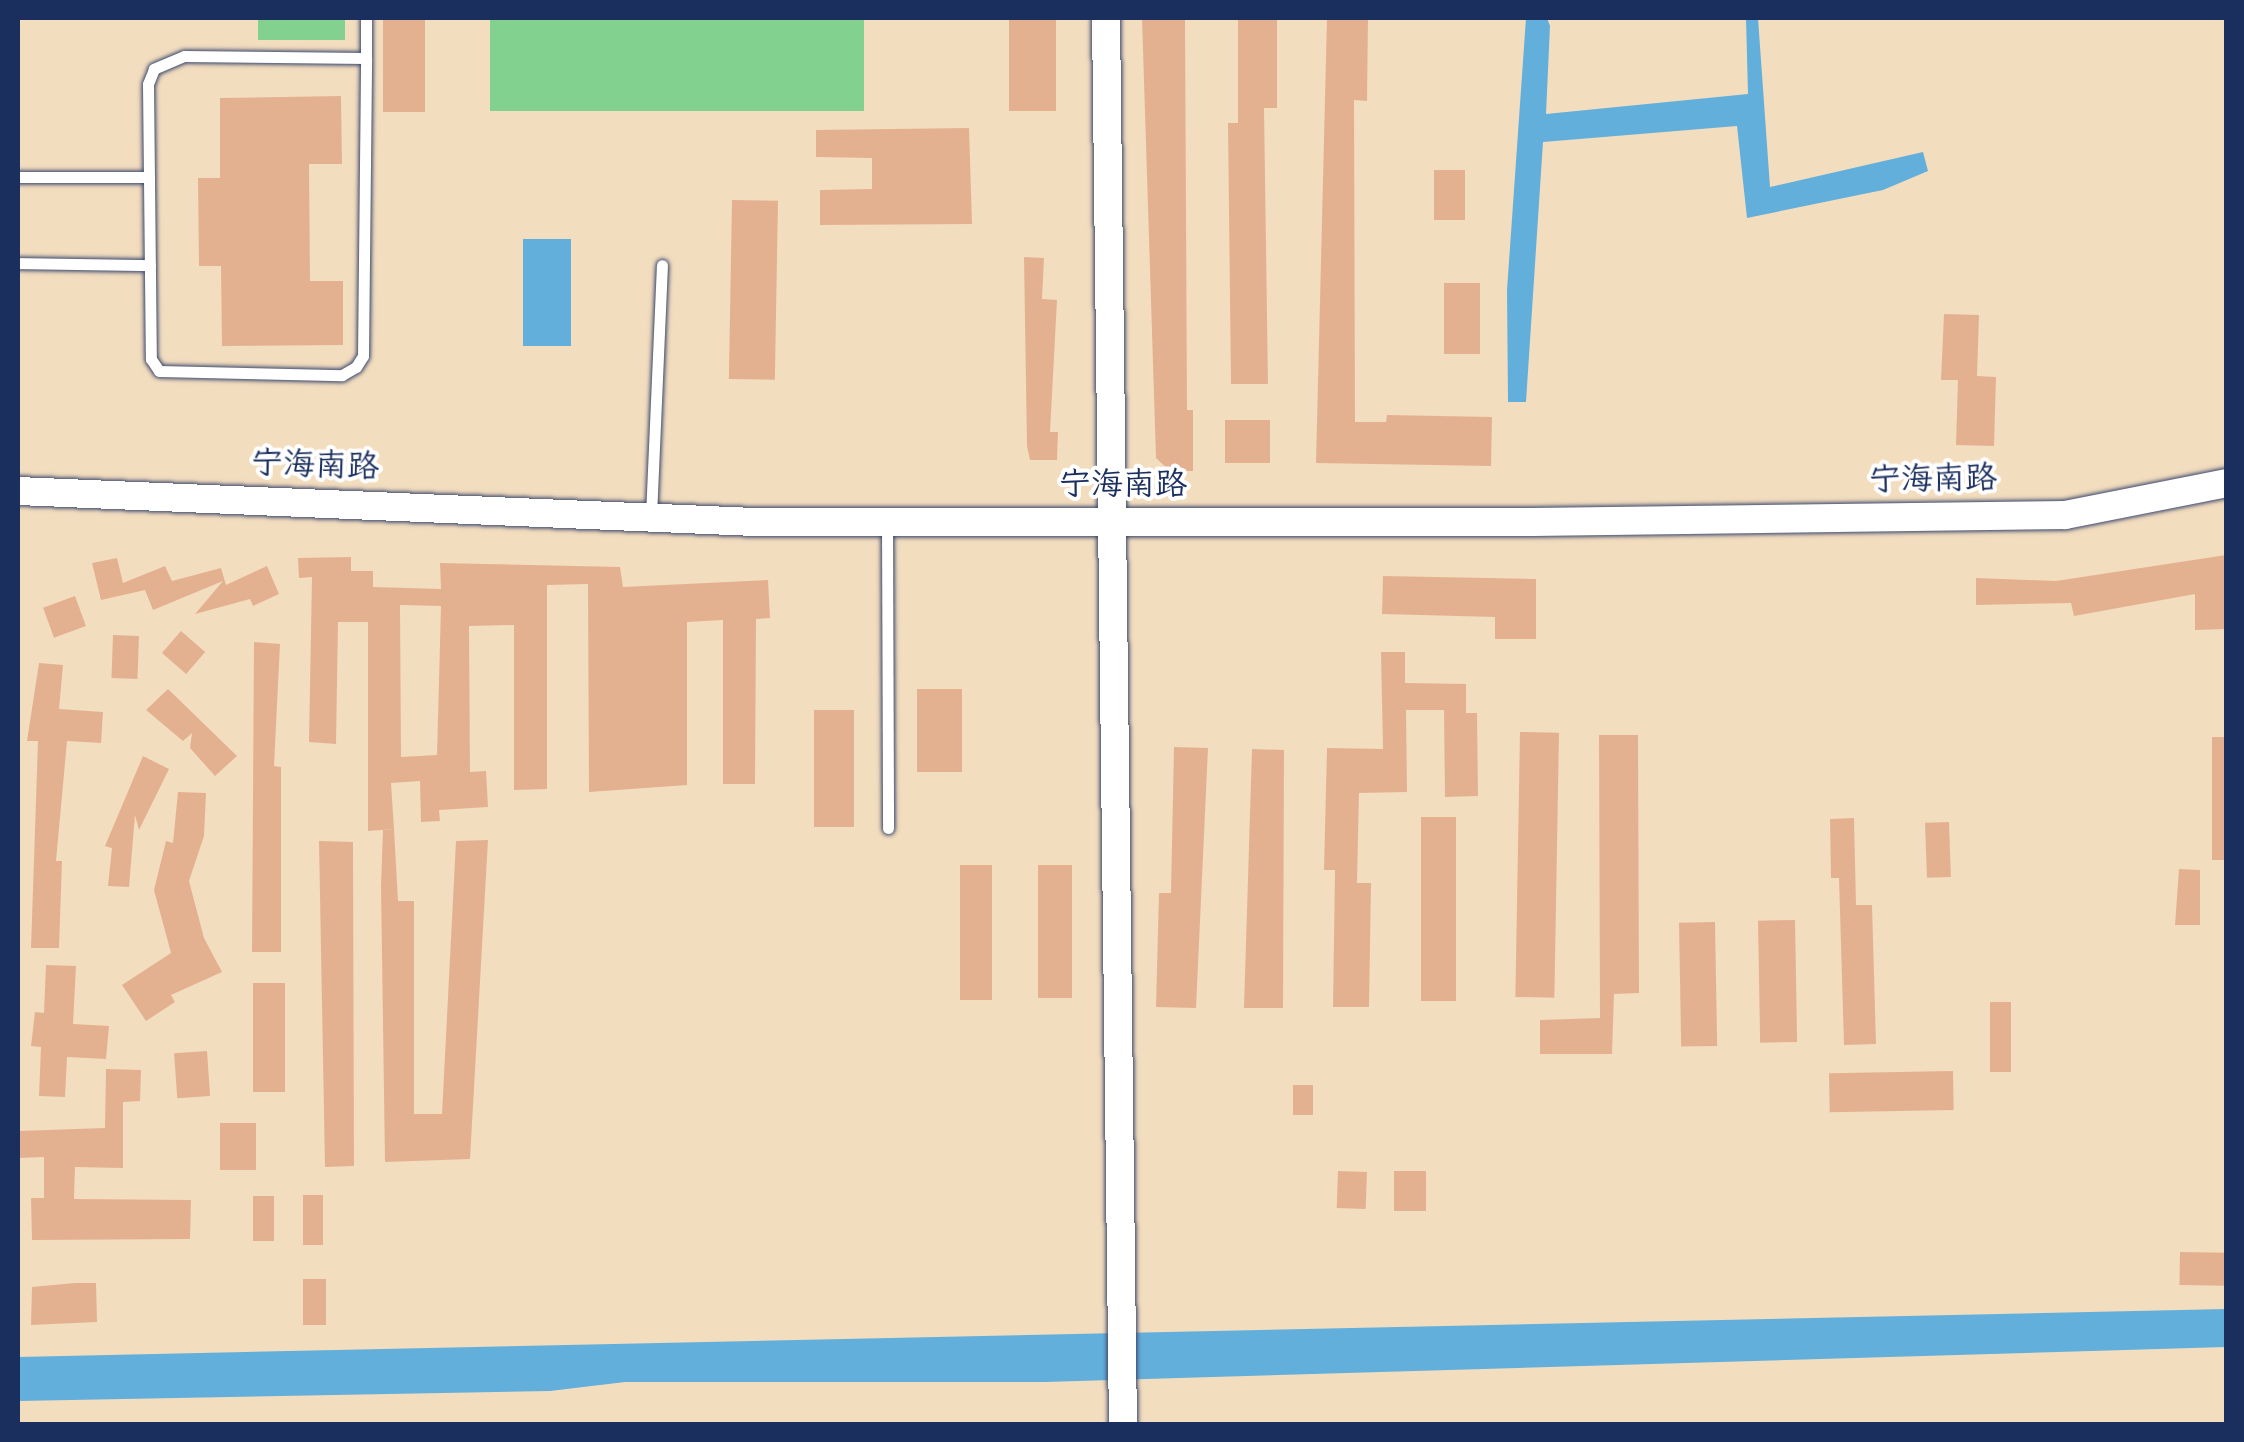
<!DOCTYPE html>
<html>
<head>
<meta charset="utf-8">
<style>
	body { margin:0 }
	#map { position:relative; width:2244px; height:1442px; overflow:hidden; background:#f3ddbf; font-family:"Indie Flower","LXGW WenKai TC",sans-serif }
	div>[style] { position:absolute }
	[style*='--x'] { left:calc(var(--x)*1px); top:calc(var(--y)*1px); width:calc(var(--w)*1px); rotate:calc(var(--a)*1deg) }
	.green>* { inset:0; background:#83d18f; transform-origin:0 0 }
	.water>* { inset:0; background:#63afdc; transform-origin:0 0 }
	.building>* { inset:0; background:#e4b190; transform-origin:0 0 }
	.roads { filter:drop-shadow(0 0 2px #3b496d) drop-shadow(0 0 2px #3b496d) }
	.service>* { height:11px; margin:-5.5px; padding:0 5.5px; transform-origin:5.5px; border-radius:5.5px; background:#fff }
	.tertiary>* { height:28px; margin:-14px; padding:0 14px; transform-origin:14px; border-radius:14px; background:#fff }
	span { translate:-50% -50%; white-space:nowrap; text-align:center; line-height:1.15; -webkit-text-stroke:8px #fff; paint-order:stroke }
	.street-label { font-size:32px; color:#1b2f5e }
	.frame { position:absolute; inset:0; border:20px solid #1b2f5e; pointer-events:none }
</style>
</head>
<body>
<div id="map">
	<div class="green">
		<i style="left:258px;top:18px;width:87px;height:22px"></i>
		<i style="left:490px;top:18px;width:374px;height:93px"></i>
	</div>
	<div class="water">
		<i style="clip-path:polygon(1526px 18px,1547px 18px,1550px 26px,1546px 114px,1748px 94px,1746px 18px,1758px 18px,1770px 187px,1923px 152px,1928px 171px,1883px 190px,1747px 218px,1737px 126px,1543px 142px,1526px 402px,1508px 402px,1507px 290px)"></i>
		<i style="left:523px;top:239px;width:48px;height:107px"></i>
		<i style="clip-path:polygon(2226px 1309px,2226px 1347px,1045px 1382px,625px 1382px,550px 1391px,18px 1401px,18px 1357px)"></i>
	</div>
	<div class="building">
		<i style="left:383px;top:18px;width:42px;height:94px"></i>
		<i style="left:1009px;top:18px;width:47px;height:93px"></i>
		<i style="clip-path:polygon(1142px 18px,1185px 18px,1187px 410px,1193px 410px,1193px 471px,1170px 471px,1156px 458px)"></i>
		<i style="clip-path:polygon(1238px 18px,1277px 18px,1277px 108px,1264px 108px,1268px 384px,1231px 384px,1228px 123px,1238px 123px)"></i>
		<i style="clip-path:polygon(1327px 18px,1368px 18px,1367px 101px,1354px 100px,1355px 422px,1386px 422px,1387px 415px,1492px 417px,1491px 466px,1316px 463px)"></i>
		<i style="clip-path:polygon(341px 96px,342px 164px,309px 164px,310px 281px,343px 281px,343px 345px,222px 346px,221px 266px,199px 266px,198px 178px,220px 178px,220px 98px)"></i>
		<i style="clip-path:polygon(969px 128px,972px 224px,820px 225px,820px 190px,872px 189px,872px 158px,816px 157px,816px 130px)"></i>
		<i style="left:1434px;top:170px;width:31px;height:50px"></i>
		<i style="left:732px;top:200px;width:46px;height:179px;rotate:1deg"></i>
		<i style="clip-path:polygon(1024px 257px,1044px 258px,1042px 299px,1057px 300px,1050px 432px,1058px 432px,1057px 460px,1030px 460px,1027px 446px)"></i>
		<i style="left:1444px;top:283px;width:36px;height:71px"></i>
		<i style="clip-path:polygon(1944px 314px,1979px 315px,1977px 376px,1996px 377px,1994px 446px,1956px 445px,1958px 380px,1941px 380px)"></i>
		<i style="left:1225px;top:420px;width:45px;height:43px"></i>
		<i style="clip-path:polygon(2226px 555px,2226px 629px,2195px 630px,2195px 594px,2074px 616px,2071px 603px,1976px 605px,1976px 578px,2056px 581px)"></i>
		<i style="clip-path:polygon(evenodd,351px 557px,351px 571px,373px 571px,373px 587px,441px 589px,440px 563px,620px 567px,623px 587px,768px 580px,770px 618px,756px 619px,755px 784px,723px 784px,723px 620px,687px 622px,687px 785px,589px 792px,588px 584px,547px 585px,547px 789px,514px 790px,514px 625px,469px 626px,470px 772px,486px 771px,488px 807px,439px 810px,440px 821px,421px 822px,420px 781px,391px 783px,394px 829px,368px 831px,368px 622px,338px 622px,336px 744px,309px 742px,312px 577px,299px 578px,298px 558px,351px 557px,400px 605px,441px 606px,437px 755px,401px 757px,400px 605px)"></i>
		<i style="clip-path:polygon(117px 558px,123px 583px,165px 566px,172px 581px,221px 568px,226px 585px,267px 566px,279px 594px,253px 606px,250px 599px,195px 614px,223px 581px,153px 610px,145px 590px,101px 600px,92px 563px)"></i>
		<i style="clip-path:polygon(1383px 576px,1536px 579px,1536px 639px,1495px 639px,1495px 617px,1382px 614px)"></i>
		<i style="left:75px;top:596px;width:32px;height:34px;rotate:70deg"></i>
		<i style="left:181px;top:631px;width:32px;height:29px;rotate:41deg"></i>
		<i style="left:113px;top:635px;width:26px;height:43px;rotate:2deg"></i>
		<i style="clip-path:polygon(254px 642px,280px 644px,274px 766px,281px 767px,281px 952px,252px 952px)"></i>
		<i style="clip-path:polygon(1381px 652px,1405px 652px,1405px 683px,1466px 684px,1466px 713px,1477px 713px,1478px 796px,1445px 797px,1444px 710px,1406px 710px,1407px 792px,1359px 793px,1357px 883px,1371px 883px,1369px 1007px,1333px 1007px,1335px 870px,1324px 870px,1327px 748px,1383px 749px)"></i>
		<i style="clip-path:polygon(39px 663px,63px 665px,59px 709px,103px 712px,101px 743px,67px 741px,56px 861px,62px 861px,59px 948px,31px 948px,38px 741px,27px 741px)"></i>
		<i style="clip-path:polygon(168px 689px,237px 756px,215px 776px,190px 748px,192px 733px,183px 741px,146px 710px)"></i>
		<i style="left:917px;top:689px;width:45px;height:83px"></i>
		<i style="left:814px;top:710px;width:40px;height:117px"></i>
		<i style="left:1520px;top:732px;width:39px;height:265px;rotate:1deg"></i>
		<i style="clip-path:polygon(1599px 735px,1638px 735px,1639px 993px,1614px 994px,1612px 1054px,1540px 1054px,1540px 1020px,1600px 1018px)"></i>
		<i style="left:2212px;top:737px;width:14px;height:123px"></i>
		<i style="clip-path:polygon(1174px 747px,1208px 748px,1196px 1008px,1156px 1007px,1159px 893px,1171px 893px)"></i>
		<i style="clip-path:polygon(1252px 749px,1284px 750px,1283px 1008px,1244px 1008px)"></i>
		<i style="clip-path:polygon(143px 756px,169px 769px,139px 830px,135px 815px,129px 887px,108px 886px,112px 848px,105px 846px)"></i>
		<i style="clip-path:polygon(178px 792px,206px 793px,204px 836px,189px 881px,204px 938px,222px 972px,171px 995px,175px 1002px,146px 1021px,122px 985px,171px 953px,154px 890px,166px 841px,173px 843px)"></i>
		<i style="left:1421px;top:817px;width:35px;height:184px"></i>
		<i style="clip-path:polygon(1854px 818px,1856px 905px,1872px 905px,1876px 1044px,1844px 1045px,1839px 878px,1831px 878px,1830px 819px)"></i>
		<i style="left:1949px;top:822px;width:55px;height:24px;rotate:88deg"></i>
		<i style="clip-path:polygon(394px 829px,398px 901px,414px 901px,414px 1114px,442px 1114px,456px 841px,488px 840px,470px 1159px,385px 1162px,381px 886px,383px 830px)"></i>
		<i style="clip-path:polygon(319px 841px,353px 842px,354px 1166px,325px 1167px)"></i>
		<i style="left:960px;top:865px;width:32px;height:135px"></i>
		<i style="left:1038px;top:865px;width:34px;height:133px"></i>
		<i style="clip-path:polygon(2179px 869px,2200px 870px,2200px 925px,2175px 925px)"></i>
		<i style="left:1795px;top:920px;width:122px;height:37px;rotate:89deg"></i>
		<i style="left:1715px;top:922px;width:124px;height:36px;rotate:89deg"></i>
		<i style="clip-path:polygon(46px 965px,76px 966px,73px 1024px,109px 1026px,106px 1059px,67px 1057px,65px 1097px,39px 1096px,41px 1047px,31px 1046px,35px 1012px,44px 1013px)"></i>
		<i style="left:253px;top:983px;width:32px;height:109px"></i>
		<i style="left:1990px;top:1002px;width:21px;height:70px"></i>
		<i style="left:207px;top:1051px;width:45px;height:33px;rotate:86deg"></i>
		<i style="clip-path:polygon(106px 1069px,141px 1070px,140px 1101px,123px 1102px,123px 1168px,75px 1167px,74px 1199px,191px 1200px,190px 1239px,32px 1240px,31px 1198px,44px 1198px,44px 1157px,18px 1158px,18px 1131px,105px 1128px)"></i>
		<i style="left:1953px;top:1071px;width:39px;height:124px;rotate:89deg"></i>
		<i style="left:1293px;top:1085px;width:20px;height:30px"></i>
		<i style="left:256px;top:1123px;width:47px;height:36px;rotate:90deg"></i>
		<i style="left:1338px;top:1171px;width:29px;height:37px;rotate:2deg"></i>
		<i style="left:1394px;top:1171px;width:32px;height:40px"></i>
		<i style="left:303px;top:1195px;width:20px;height:50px"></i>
		<i style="left:253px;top:1196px;width:21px;height:45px"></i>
		<i style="left:2180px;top:1252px;width:46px;height:33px;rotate:1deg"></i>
		<i style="left:303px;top:1279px;width:23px;height:46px"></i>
		<i style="clip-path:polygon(75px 1283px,96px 1283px,97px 1322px,31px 1325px,32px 1287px)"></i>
	</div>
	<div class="roads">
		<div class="service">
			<i style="--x:366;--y:58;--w:182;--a:-179.4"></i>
			<i style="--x:184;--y:56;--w:33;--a:157"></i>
			<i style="--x:154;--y:69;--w:16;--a:112"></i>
			<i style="--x:148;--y:84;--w:275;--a:89.4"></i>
			<i style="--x:151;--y:359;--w:14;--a:56"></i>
			<i style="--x:159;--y:371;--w:183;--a:1.3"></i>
			<i style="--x:342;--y:375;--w:16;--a:-30"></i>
			<i style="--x:356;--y:367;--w:13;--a:-58"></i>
			<i style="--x:363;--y:356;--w:298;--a:-89.4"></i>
			<i style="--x:366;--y:58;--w:40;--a:-90"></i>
			<i style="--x:18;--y:177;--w:131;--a:0"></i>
			<i style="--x:18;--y:263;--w:132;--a:0.9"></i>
			<i style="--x:651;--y:516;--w:251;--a:-87.5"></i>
			<i style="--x:887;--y:522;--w:306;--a:89.8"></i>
		</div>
		<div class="tertiary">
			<i style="--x:1106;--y:18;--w:1406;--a:89.31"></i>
			<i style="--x:18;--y:491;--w:738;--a:2.41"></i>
			<i style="--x:755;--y:522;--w:777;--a:0"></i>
			<i style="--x:1532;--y:522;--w:533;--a:-0.75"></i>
			<i style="--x:2065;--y:515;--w:164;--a:-11.2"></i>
		</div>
	</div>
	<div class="street-label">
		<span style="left:315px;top:468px;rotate:2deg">宁海南路</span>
		<span style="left:1933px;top:482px;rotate:-1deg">宁海南路</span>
		<span style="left:1123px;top:487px">宁海南路</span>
	</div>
	<div class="frame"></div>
</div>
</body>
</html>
